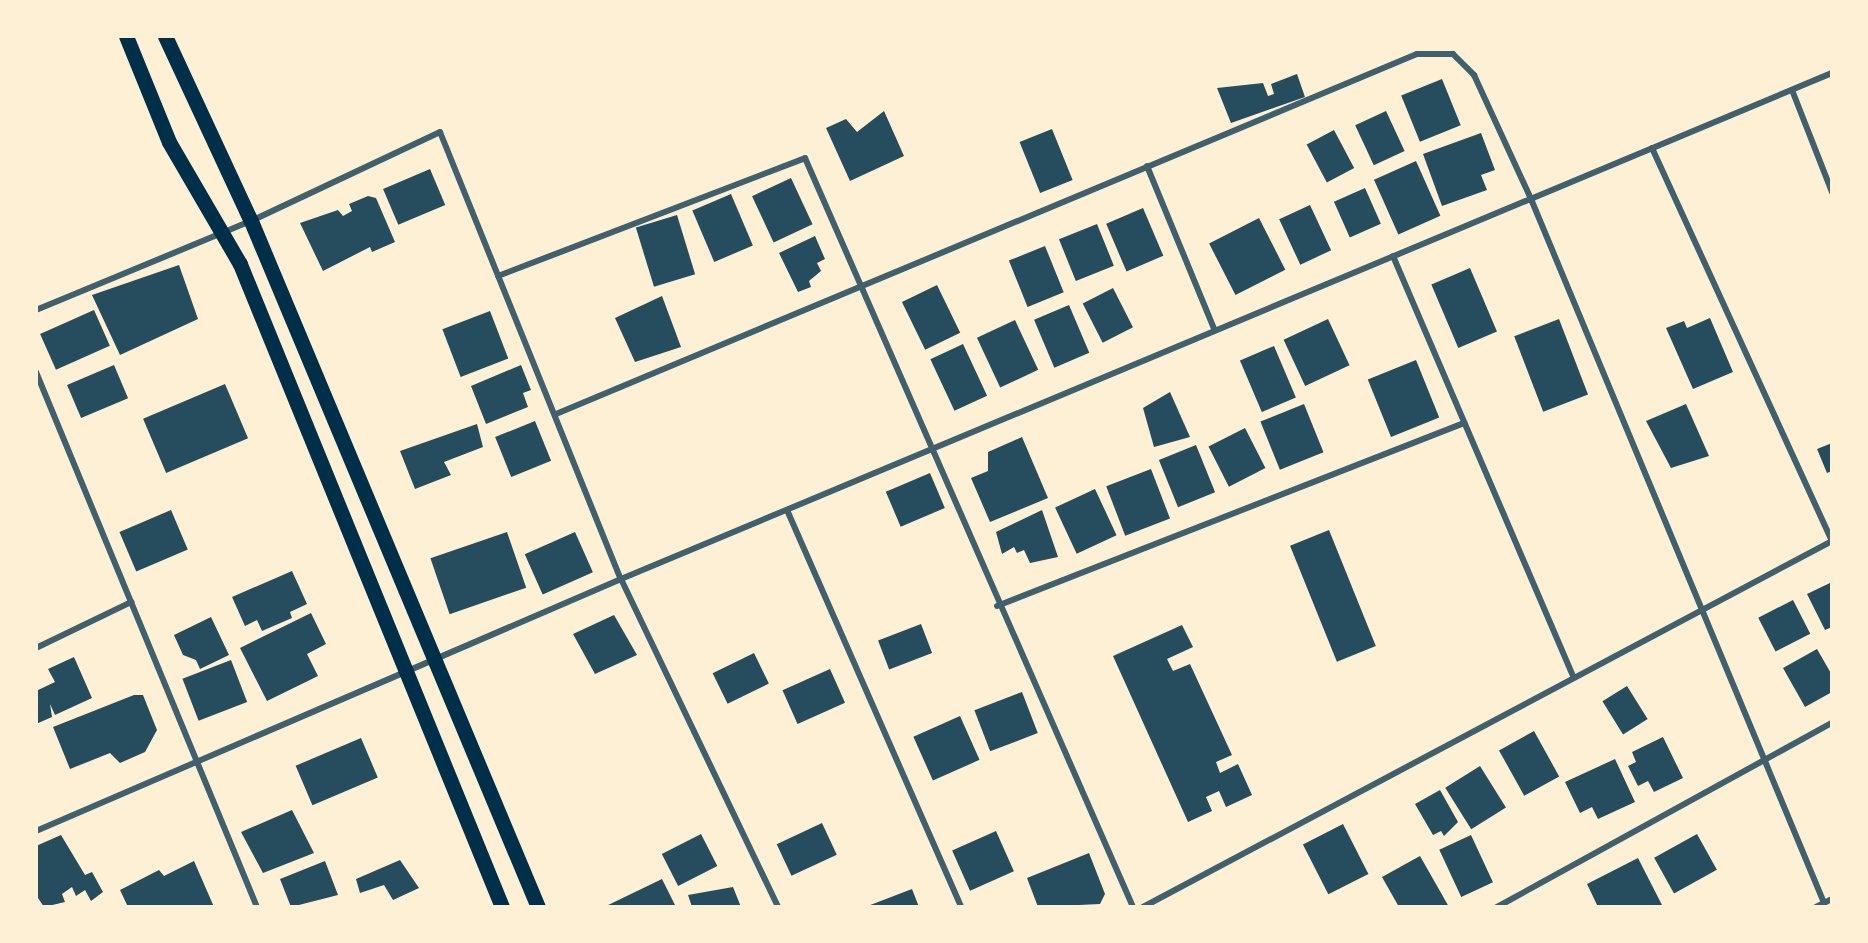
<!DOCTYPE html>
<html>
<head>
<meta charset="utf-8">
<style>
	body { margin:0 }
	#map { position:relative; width:1868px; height:943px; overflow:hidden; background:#fdf0d5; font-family:Lora,serif }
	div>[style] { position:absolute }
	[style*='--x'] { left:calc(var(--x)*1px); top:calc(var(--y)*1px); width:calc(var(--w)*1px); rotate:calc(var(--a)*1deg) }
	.building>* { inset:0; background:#264d5e; transform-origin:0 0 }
	.minor>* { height:6px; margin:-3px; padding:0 3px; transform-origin:3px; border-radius:3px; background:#3f606c }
	.primary>* { height:15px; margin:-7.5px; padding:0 7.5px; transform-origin:7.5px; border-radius:7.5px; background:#003049 }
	span { translate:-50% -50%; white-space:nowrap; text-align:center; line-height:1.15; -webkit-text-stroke:5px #fdf0d5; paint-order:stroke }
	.frame { position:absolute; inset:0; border:38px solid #fdf0d5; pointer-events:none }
</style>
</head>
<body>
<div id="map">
	<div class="building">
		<i style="clip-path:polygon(1297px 74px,1305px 97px,1231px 123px,1217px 88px,1263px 83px,1268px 96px,1274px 94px,1271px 84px)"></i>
		<i style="left:1442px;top:79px;width:50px;height:44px;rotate:68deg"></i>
		<i style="clip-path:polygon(884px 111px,904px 156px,850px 181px,826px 128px,846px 119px,857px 132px)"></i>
		<i style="left:1386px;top:111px;width:44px;height:34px;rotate:65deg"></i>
		<i style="left:1052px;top:129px;width:55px;height:35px;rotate:68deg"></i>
		<i style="left:1334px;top:130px;width:43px;height:31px;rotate:62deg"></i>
		<i style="clip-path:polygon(1481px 133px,1495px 170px,1481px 175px,1487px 190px,1442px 206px,1423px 154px)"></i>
		<i style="left:1416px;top:161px;width:60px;height:46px;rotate:66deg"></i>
		<i style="left:430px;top:169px;width:39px;height:51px;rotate:67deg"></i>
		<i style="left:791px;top:178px;width:51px;height:43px;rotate:65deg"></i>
		<i style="left:1365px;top:188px;width:39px;height:34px;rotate:66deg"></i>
		<i style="left:731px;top:194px;width:56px;height:42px;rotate:67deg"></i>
		<i style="clip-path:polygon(368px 196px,376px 198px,395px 242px,372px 252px,370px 247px,323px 271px,300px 223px,338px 210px,343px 216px,352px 211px,349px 204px)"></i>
		<i style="left:1310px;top:205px;width:50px;height:34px;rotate:65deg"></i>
		<i style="left:1143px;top:208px;width:52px;height:40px;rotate:67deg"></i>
		<i style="left:677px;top:215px;width:62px;height:43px;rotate:73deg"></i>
		<i style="left:1259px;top:218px;width:58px;height:56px;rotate:63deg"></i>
		<i style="left:1097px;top:224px;width:45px;height:41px;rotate:68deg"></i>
		<i style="clip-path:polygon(815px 236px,825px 259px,817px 263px,821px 271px,809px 281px,811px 287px,798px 292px,779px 253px)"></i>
		<i style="left:1045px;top:246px;width:50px;height:39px;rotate:68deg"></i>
		<i style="clip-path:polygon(179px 265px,198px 319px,120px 355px,92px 295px)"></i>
		<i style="left:1470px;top:268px;width:69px;height:42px;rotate:67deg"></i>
		<i style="left:937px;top:285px;width:53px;height:39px;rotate:64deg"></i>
		<i style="left:1113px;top:288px;width:44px;height:34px;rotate:63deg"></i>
		<i style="clip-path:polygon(662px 296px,681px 347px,635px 362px,615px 318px)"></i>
		<i style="left:1069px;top:305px;width:52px;height:38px;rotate:67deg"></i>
		<i style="left:94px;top:310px;width:39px;height:59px;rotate:66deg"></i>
		<i style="left:490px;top:311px;width:51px;height:51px;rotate:69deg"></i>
		<i style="clip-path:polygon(1710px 318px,1733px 372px,1693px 389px,1666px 328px,1684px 321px,1687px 328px)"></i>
		<i style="left:1328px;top:319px;width:51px;height:49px;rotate:65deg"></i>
		<i style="left:1559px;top:319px;width:81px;height:48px;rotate:69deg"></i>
		<i style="left:1015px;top:320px;width:55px;height:42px;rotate:65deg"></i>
		<i style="left:963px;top:344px;width:57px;height:36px;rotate:65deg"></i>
		<i style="left:1274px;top:346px;width:56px;height:37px;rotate:67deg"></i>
		<i style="left:1416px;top:360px;width:62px;height:52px;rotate:68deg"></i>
		<i style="left:114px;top:365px;width:36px;height:51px;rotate:67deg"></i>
		<i style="clip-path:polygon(521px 365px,531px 390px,523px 393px,528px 407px,486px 424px,471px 386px)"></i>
		<i style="left:225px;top:384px;width:59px;height:89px;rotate:67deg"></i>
		<i style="clip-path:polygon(1170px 392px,1190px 437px,1154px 447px,1143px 408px)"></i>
		<i style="left:1304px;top:404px;width:52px;height:47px;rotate:68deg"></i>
		<i style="clip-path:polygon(1686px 404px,1709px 456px,1671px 468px,1646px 421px)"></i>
		<i style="left:535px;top:421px;width:43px;height:43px;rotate:68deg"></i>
		<i style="clip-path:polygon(477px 424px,483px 447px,444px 462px,451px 475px,415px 489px,400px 451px)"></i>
		<i style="left:1245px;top:428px;width:45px;height:41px;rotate:63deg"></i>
		<i style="clip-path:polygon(1022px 437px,1048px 498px,990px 522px,971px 478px,988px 471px,988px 452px)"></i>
		<i style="clip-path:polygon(1832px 443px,1832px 471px,1827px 473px,1817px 449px)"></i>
		<i style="left:1196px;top:445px;width:51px;height:40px;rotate:68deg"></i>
		<i style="left:1151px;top:469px;width:53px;height:48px;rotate:69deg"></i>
		<i style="left:930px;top:473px;width:38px;height:48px;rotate:67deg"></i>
		<i style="left:1095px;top:489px;width:51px;height:44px;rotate:65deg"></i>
		<i style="left:171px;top:510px;width:43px;height:56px;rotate:67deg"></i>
		<i style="clip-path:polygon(1042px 510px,1058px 557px,1030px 563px,1024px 550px,1017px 553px,1014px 547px,1002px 554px,996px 532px)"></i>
		<i style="left:1329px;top:530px;width:125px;height:42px;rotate:68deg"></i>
		<i style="left:507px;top:532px;width:59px;height:81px;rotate:71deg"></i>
		<i style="left:575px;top:532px;width:44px;height:55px;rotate:66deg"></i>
		<i style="clip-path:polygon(292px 571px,307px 604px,290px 612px,292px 618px,262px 631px,257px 620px,245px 626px,232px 597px)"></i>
		<i style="clip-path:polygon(1832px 582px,1832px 627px,1825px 630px,1807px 594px)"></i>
		<i style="left:1793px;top:600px;width:38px;height:39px;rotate:63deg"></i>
		<i style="clip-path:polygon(311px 613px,326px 644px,307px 654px,318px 676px,267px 701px,240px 648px)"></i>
		<i style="clip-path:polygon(614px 615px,637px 655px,595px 674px,573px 634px)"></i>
		<i style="clip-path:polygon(211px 617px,229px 655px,200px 669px,196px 660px,183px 655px,174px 635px)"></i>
		<i style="left:921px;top:624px;width:31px;height:46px;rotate:69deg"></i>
		<i style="clip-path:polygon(1182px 625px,1193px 647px,1167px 659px,1173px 671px,1190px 664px,1232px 755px,1216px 762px,1220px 773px,1238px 764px,1252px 795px,1226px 807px,1219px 791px,1206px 797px,1212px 811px,1188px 822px,1113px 656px)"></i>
		<i style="clip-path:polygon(1817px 649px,1832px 675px,1832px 692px,1805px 707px,1783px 668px)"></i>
		<i style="left:754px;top:653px;width:34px;height:46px;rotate:64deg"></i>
		<i style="clip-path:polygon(74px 657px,92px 698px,55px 715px,50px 704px,52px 717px,36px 724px,36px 691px,55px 682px,48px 669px)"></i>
		<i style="left:231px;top:660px;width:45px;height:52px;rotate:69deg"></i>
		<i style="left:830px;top:669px;width:37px;height:52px;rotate:66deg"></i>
		<i style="left:1627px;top:686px;width:39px;height:29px;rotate:58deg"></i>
		<i style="left:1022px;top:692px;width:44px;height:51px;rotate:69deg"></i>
		<i style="clip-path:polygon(134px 695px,143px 695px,157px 730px,145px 752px,120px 763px,110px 753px,70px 769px,53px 727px)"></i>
		<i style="left:960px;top:716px;width:48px;height:51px;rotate:66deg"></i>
		<i style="left:1534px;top:731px;width:52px;height:40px;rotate:61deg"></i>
		<i style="clip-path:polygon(1663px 737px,1683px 778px,1654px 792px,1648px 781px,1638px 786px,1628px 766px,1636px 762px,1632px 752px)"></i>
		<i style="left:361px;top:738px;width:43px;height:71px;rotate:67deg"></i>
		<i style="clip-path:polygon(1615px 759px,1635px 802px,1598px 819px,1592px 807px,1580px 813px,1565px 782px)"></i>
		<i style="left:1480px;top:766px;width:49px;height:41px;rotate:58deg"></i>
		<i style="clip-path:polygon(1440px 790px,1458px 822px,1444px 836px,1441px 831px,1433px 835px,1415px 804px)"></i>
		<i style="clip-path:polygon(292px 810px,314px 853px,263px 873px,241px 832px)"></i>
		<i style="left:822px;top:823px;width:35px;height:50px;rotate:65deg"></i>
		<i style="left:1343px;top:824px;width:56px;height:45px;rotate:63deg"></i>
		<i style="left:996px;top:831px;width:44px;height:48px;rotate:66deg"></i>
		<i style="left:701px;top:834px;width:36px;height:44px;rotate:63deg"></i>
		<i style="left:1697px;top:834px;width:41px;height:49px;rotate:61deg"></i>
		<i style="clip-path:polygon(61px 835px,85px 875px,92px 872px,103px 892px,91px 901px,85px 890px,76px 896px,72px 887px,62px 894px,65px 902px,44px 907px,36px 895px,36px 846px)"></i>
		<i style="left:1471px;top:835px;width:52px;height:35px;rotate:65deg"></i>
		<i style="clip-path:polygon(1089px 853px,1105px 894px,1100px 904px,1038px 907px,1027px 878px)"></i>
		<i style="clip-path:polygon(1420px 856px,1449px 907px,1399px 907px,1382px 877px)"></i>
		<i style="clip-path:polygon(1638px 858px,1663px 907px,1598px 907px,1587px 884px)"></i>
		<i style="clip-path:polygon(400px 860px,419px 888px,393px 900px,384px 885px,360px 893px,356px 879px)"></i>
		<i style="clip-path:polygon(194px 861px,214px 907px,128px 907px,120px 890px,159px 870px,164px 876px)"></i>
		<i style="clip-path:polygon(325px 861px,338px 895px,291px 907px,280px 879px)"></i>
		<i style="clip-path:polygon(662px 879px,676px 907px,604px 907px)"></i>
		<i style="clip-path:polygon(733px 887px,741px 907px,692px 907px,688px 895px)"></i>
		<i style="clip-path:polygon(912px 889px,919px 907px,865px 907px)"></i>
	</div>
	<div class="minor">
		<i style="--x:1792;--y:90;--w:110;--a:68.6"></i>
		<i style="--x:1652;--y:148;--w:432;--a:65.4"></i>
		<i style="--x:1147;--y:166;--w:178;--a:67.6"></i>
		<i style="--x:1393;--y:256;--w:456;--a:66.8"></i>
		<i style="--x:498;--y:276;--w:329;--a:-21"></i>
		<i style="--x:805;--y:158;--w:818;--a:66.35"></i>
		<i style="--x:36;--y:310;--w:233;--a:-22.5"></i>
		<i style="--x:251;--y:221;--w:209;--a:-25.2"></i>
		<i style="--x:440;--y:132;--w:482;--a:68"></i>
		<i style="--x:621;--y:579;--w:364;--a:64.4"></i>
		<i style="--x:36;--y:372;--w:579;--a:67.56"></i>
		<i style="--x:556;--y:414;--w:933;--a:-22.69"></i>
		<i style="--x:1417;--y:54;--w:36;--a:0"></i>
		<i style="--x:1453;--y:54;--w:30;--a:45"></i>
		<i style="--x:1474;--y:75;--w:136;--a:65.3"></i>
		<i style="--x:1531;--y:199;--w:763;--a:67.4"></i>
		<i style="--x:787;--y:510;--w:433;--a:66.3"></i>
		<i style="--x:997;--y:606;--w:502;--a:-21.4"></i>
		<i style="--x:36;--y:648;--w:106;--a:-25.8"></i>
		<i style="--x:36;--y:831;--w:637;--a:-23.3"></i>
		<i style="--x:621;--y:579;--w:1312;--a:-22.68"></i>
		<i style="--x:1143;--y:907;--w:780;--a:-27.98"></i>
		<i style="--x:1497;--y:907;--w:382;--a:-28.8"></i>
		<i style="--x:1816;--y:907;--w:18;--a:-27"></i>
	</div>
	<div class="primary">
		<i style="--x:126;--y:36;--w:114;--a:67.9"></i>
		<i style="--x:169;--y:142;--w:141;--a:59.8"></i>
		<i style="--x:240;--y:264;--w:694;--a:67.83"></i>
		<i style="--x:165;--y:36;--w:204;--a:65.1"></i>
		<i style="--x:251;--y:221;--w:744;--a:67.3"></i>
	</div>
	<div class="frame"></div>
</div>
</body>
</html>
